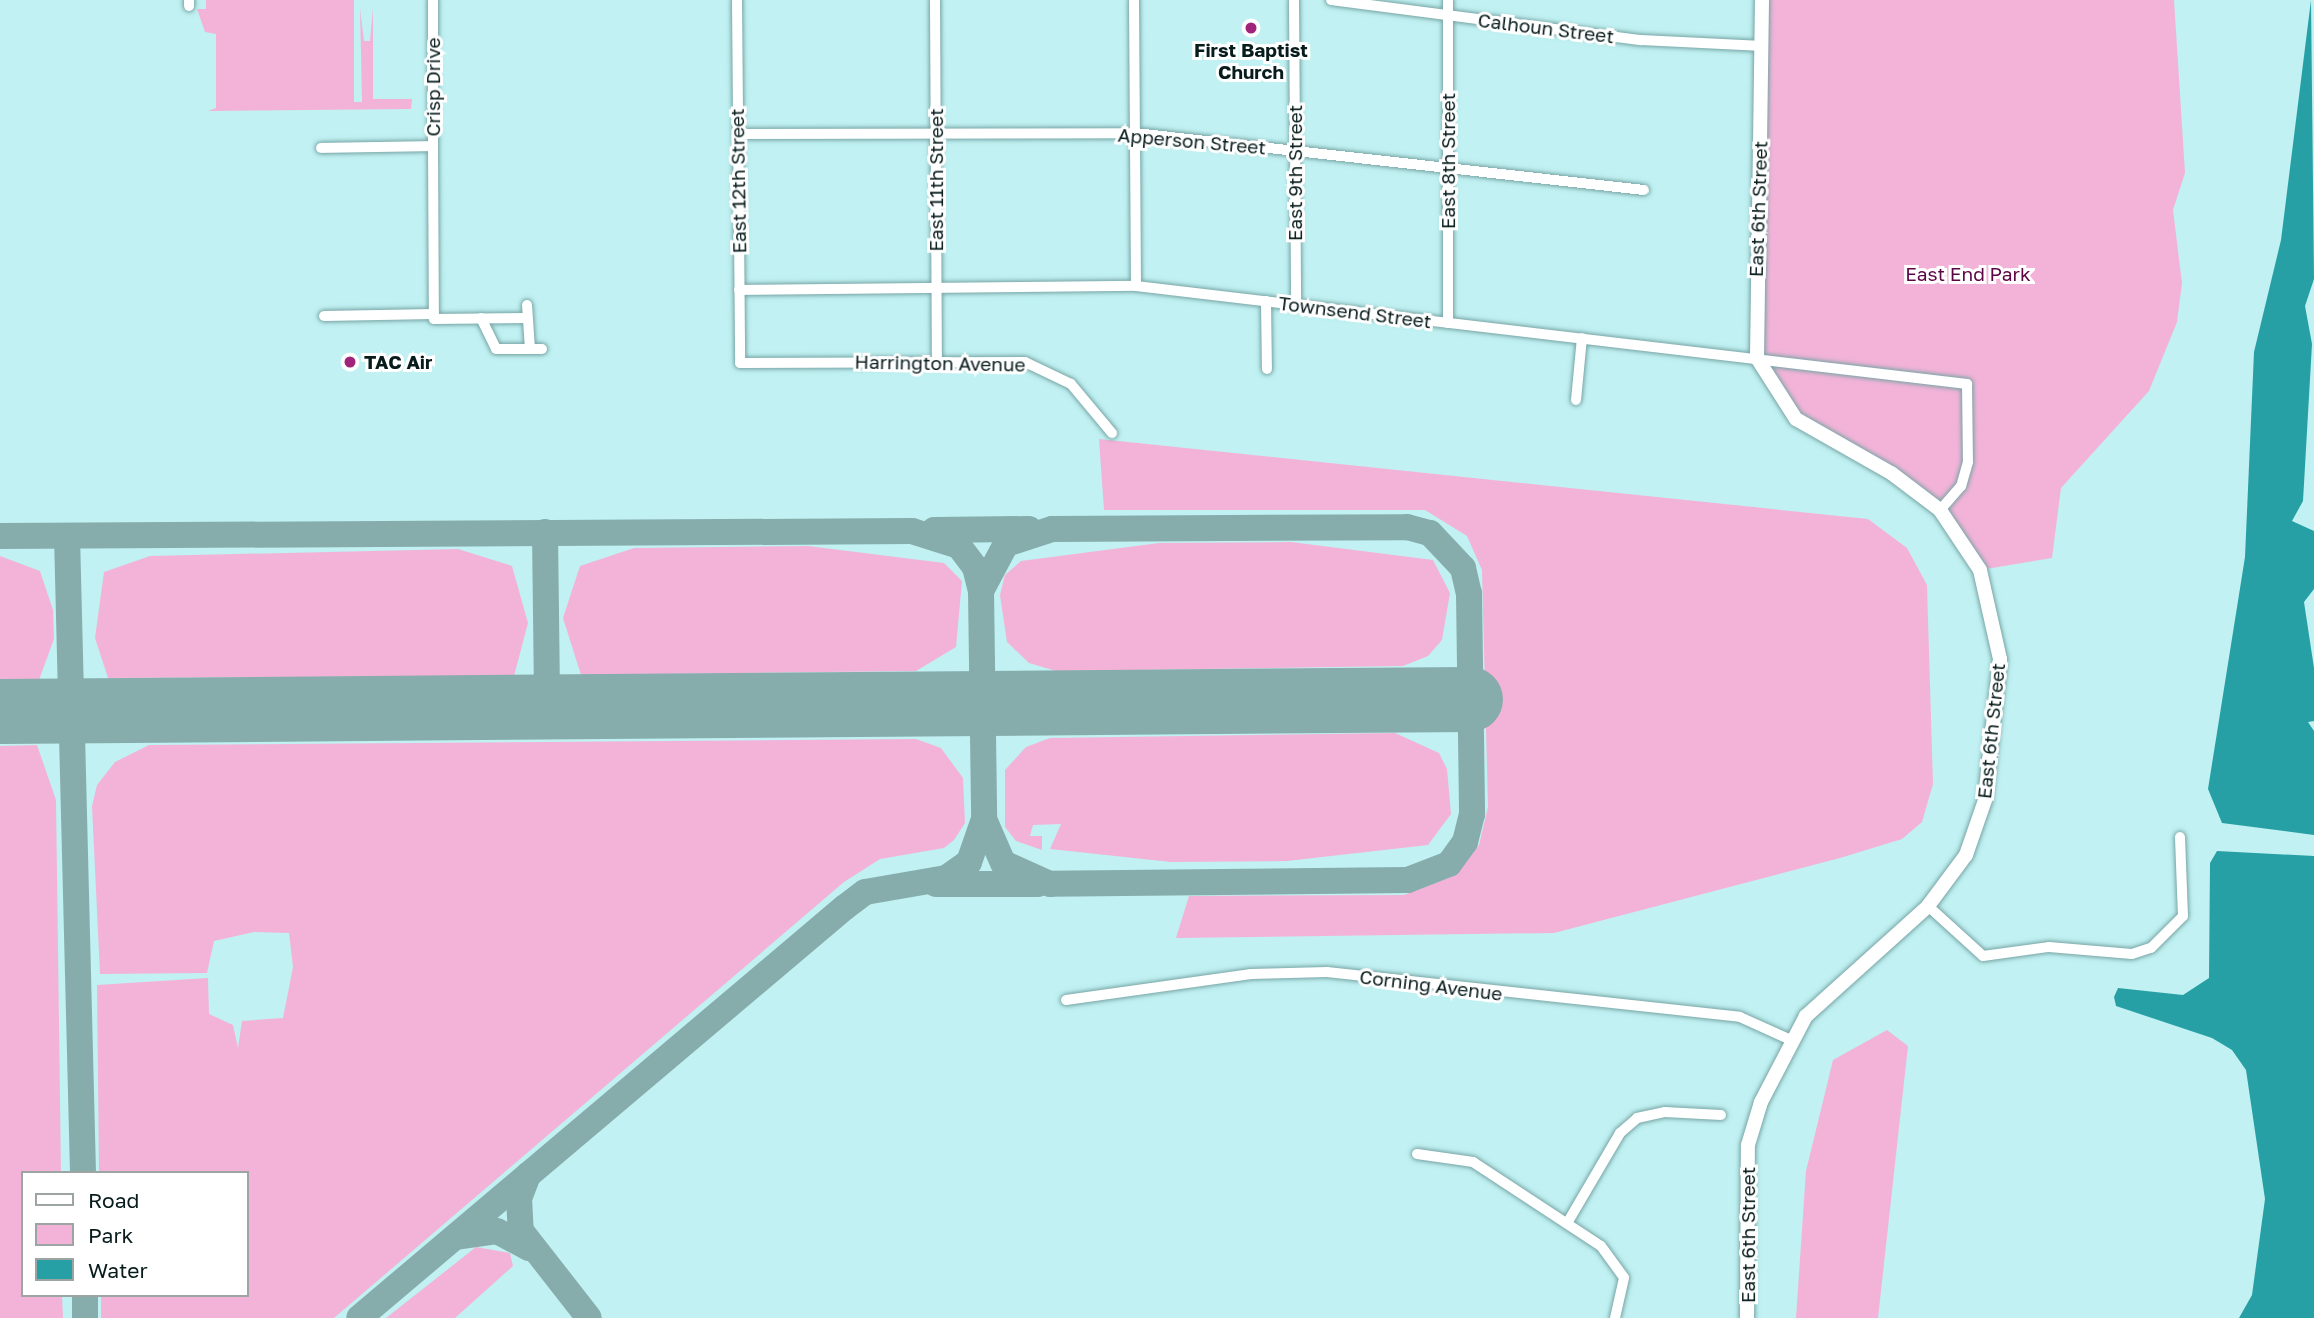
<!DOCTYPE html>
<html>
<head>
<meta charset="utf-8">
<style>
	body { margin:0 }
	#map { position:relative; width:2314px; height:1318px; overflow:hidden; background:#c1f1f2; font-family:"Golos Text",sans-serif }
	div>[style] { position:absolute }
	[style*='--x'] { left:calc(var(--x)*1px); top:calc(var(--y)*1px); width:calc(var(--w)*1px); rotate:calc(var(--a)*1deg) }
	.green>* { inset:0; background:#f3b3d8 }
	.water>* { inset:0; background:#26a0a4 }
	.taxiway>* { height:26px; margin:-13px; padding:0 13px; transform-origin:13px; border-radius:13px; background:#86acac }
	.runway>* { height:65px; margin:-32.5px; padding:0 32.5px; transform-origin:32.5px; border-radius:32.5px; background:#86acac }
	.roads { filter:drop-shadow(0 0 2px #78a5a6) drop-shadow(0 0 2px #78a5a6) }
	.street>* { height:10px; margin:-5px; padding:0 5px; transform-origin:5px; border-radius:5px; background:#fff }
	.secondary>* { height:14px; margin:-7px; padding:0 7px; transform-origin:7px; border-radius:7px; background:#fff }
	.dots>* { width:19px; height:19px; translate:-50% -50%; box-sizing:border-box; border:4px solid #fff; border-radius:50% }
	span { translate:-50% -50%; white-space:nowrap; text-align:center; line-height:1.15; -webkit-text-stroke:6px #fff; paint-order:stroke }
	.street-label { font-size:19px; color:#091c1c }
	.poi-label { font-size:19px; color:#091c1c; font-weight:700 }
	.left { translate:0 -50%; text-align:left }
	.park-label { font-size:19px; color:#5c0544 }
	.legend { position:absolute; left:21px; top:1171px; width:228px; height:126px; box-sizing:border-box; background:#fff; border:2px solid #9da4a4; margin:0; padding:9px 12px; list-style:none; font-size:21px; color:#091c1c }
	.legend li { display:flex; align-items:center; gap:14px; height:35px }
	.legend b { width:35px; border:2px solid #9da4a4 }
</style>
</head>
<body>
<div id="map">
	<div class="green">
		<i style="clip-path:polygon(206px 0,354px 0,354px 102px,362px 102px,360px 8px,364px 41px,370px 41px,373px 8px,373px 99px,412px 99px,411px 109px,208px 111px,216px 108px,216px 34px,205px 32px,197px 9px,206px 9px)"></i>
		<i style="clip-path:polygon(1758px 0,2174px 0,2185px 173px,2173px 210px,2182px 283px,2177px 322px,2149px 391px,2061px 488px,2052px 558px,1980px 570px,1940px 510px,1796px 419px,1757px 358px)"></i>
		<i style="clip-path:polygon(1099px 439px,1868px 519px,1907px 548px,1927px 585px,1933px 784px,1922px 822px,1902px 839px,1840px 858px,1554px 933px,1176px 938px,1189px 896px,1404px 895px,1456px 875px,1479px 845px,1488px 807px,1482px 570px,1467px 536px,1425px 510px,1104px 510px)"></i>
		<i style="clip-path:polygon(1291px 542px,1433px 560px,1450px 593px,1442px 640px,1428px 656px,1403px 666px,1056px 671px,1029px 663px,1007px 642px,1000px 595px,1005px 575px,1021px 561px,1159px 543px)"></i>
		<i style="clip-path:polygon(808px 546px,944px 563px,962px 581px,956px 647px,916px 671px,581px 675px,563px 618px,580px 566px,634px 548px)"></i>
		<i style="clip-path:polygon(458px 549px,512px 566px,528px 623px,514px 676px,108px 678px,95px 638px,104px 572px,150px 556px)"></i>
		<i style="clip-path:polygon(0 556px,40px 571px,53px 610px,54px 639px,39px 680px,0 680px)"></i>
		<i style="clip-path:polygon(1395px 733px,1439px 753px,1447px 769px,1451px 814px,1428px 845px,1287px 861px,1171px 862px,1050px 849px,1061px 824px,1033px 825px,1030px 836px,1042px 836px,1042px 850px,1016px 841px,1005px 827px,1005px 770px,1026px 747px,1050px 738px)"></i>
		<i style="clip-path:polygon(916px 739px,941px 748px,963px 778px,965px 823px,954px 840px,944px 848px,880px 859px,844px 882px,334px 1318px,101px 1318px,101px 1295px,247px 1295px,247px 1173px,99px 1173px,97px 985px,208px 978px,209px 1014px,233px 1025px,238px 1048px,242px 1021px,283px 1018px,293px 967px,289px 933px,254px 932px,214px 941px,207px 973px,100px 974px,92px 806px,97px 785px,115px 762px,149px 745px)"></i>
		<i style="clip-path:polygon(37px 745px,56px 800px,61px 1173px,23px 1173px,23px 1295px,62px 1295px,63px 1318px,0 1318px,0 746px)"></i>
		<i style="clip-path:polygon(1887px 1030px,1908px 1046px,1878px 1318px,1796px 1318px,1806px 1171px,1833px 1060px)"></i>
		<i style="clip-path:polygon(476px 1247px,510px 1253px,513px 1266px,455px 1318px,386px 1318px)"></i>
	</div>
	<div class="water">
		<i style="clip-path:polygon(2311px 0,2314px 279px,2305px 306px,2312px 344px,2303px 501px,2292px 521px,2314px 531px,2314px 589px,2304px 602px,2314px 668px,2314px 721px,2308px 722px,2314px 731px,2314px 835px,2222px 823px,2208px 789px,2245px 557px,2254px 352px,2281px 240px)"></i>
		<i style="clip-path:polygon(2217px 851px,2314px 856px,2314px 1318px,2239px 1318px,2252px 1295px,2265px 1199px,2246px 1070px,2232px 1050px,2212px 1038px,2116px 1006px,2114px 997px,2118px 988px,2183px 995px,2209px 978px,2210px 863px)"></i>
	</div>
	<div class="taxiway">
		<i style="--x:934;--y:530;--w:95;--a:-0.6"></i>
		<i style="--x:545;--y:532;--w:176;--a:89.3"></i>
		<i style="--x:0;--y:536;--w:912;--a:-0.31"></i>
		<i style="--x:912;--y:531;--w:49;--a:17.7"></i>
		<i style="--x:959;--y:546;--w:26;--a:53"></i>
		<i style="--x:975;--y:567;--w:25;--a:76"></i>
		<i style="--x:981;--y:591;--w:228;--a:89.2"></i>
		<i style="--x:984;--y:819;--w:46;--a:109.2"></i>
		<i style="--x:969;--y:862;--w:28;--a:145"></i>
		<i style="--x:946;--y:878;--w:82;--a:170.2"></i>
		<i style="--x:865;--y:892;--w:25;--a:143"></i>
		<i style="--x:845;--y:907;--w:636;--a:139.78"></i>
		<i style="--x:67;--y:536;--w:637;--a:88.56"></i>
		<i style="--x:981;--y:591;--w:53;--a:-62"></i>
		<i style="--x:1006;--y:544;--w:48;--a:-18.1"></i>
		<i style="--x:1052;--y:529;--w:355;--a:-0.3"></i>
		<i style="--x:1407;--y:527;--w:24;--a:15"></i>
		<i style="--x:1430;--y:533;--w:48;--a:46.7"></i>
		<i style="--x:1463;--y:568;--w:26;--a:77"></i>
		<i style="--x:1469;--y:593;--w:221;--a:89.2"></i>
		<i style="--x:1472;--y:814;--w:29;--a:104"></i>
		<i style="--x:1465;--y:842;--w:27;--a:126"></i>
		<i style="--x:1449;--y:864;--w:44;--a:158.7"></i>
		<i style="--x:1408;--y:880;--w:358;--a:179.4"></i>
		<i style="--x:1050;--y:884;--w:51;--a:-155.9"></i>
		<i style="--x:1003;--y:863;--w:48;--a:-113.4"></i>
		<i style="--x:936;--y:884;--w:102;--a:0"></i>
		<i style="--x:528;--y:1175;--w:25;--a:111"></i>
		<i style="--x:519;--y:1198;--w:33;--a:87"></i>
		<i style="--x:521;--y:1231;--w:110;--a:52"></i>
		<i style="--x:456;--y:1237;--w:41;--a:-8.3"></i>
		<i style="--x:497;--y:1231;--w:36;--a:28"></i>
		<i style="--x:85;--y:1295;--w:23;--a:90"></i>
	</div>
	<div class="runway">
		<i style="--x:0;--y:711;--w:1470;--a:-0.47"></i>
	</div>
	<div class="roads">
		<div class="street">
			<i style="--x:189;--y:0;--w:6;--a:90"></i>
			<i style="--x:737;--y:0;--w:363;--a:89.5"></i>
			<i style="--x:740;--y:363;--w:285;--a:-0.2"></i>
			<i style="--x:1025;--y:362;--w:51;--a:25.6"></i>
			<i style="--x:1071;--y:384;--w:64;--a:50.1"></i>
			<i style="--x:935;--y:0;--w:360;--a:89.7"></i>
			<i style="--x:1134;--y:0;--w:286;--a:89.6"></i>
			<i style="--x:1294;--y:0;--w:304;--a:89.6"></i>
			<i style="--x:1331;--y:0;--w:313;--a:7.4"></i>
			<i style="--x:1641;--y:40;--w:122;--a:2.8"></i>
			<i style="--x:738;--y:134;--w:397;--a:-0.1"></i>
			<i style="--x:1135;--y:133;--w:512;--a:6.39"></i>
			<i style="--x:433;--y:146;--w:173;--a:89.7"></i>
			<i style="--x:434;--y:319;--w:92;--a:-0.6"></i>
			<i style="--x:321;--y:148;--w:112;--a:-1"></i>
			<i style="--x:433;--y:146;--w:146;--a:-90"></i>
			<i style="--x:739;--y:290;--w:397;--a:-0.6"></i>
			<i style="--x:1136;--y:286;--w:837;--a:6.73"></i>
			<i style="--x:1967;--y:384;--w:78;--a:89.3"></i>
			<i style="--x:1968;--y:462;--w:25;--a:106"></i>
			<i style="--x:1961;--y:486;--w:32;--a:131"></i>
			<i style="--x:1266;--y:301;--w:68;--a:89.2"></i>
			<i style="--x:527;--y:305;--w:44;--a:86.1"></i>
			<i style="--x:324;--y:316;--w:110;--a:-1"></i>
			<i style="--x:481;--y:318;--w:34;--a:64"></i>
			<i style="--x:496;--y:349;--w:46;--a:0"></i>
			<i style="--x:1448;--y:323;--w:323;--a:-90"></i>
			<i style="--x:1576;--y:400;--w:62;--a:-84.5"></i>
			<i style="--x:1928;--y:906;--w:74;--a:42.3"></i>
			<i style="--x:1983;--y:956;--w:67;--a:-7.8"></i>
			<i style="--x:2049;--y:947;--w:83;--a:4.8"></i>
			<i style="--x:2132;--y:954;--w:20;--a:-18"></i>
			<i style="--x:2151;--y:948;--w:45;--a:-45"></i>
			<i style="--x:2183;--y:916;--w:79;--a:-92.2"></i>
			<i style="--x:1066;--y:1000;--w:187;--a:-8"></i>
			<i style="--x:1251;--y:974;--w:76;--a:-1.5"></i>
			<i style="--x:1327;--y:972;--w:415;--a:6.2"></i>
			<i style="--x:1740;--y:1017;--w:56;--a:24.3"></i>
			<i style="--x:1417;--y:1154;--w:57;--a:8.1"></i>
			<i style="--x:1473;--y:1162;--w:153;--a:33.3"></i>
			<i style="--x:1601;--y:1246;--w:39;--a:54"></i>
			<i style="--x:1624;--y:1278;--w:41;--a:102.7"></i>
			<i style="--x:1569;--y:1220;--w:101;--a:-59.6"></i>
			<i style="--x:1620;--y:1133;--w:23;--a:-41"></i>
			<i style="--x:1637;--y:1118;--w:29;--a:-12"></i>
			<i style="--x:1665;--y:1112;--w:56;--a:3.1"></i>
		</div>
		<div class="secondary">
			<i style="--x:1747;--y:1318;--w:173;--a:-89.7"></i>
			<i style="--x:1748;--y:1145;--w:45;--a:-73.2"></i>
			<i style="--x:1761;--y:1102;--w:97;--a:-62.4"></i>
			<i style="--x:1806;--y:1016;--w:164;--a:-42"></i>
			<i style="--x:1928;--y:906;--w:64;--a:-53.3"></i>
			<i style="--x:1966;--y:855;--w:58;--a:-70.9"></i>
			<i style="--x:1985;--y:800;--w:142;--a:-83.9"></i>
			<i style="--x:2000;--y:659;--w:91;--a:-102.7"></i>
			<i style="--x:1980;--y:570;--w:72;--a:-123.7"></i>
			<i style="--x:1940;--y:510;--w:61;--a:-142.9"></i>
			<i style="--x:1891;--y:473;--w:109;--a:-150.4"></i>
			<i style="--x:1796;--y:419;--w:72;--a:-122.6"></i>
			<i style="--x:1757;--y:358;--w:358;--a:-89.2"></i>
		</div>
	</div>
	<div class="dots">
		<i style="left:1251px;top:28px;background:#9f247a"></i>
		<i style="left:350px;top:362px;background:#9f247a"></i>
	</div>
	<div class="street-label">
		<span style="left:1546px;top:28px;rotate:7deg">Calhoun Street</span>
		<span style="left:433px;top:87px;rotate:-90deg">Crisp Drive</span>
		<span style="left:1192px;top:141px;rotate:5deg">Apperson Street</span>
		<span style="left:1448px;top:161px;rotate:-90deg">East 8th Street</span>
		<span style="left:1295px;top:173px;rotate:-90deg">East 9th Street</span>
		<span style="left:936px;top:180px;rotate:-90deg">East 11th Street</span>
		<span style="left:738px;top:181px;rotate:-91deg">East 12th Street</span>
		<span style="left:1758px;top:209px;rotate:-88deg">East 6th Street</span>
		<span style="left:1355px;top:312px;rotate:7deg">Townsend Street</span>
		<span style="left:940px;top:363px;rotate:1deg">Harrington Avenue</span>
		<span style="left:1991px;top:731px;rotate:-84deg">East 6th Street</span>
		<span style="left:1431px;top:985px;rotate:7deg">Corning Avenue</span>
		<span style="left:1748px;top:1235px;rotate:-90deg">East 6th Street</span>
	</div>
	<div class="poi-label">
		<span style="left:1251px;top:61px">First Baptist<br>Church</span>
		<span class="left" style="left:364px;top:362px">TAC Air</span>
	</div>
	<div class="park-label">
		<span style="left:1968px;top:274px">East End Park</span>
	</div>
	<ul class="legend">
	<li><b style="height:9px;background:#fff"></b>Road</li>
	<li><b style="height:19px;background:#f3b3d8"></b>Park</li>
	<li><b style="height:19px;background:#26a0a4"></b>Water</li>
	</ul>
</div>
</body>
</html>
